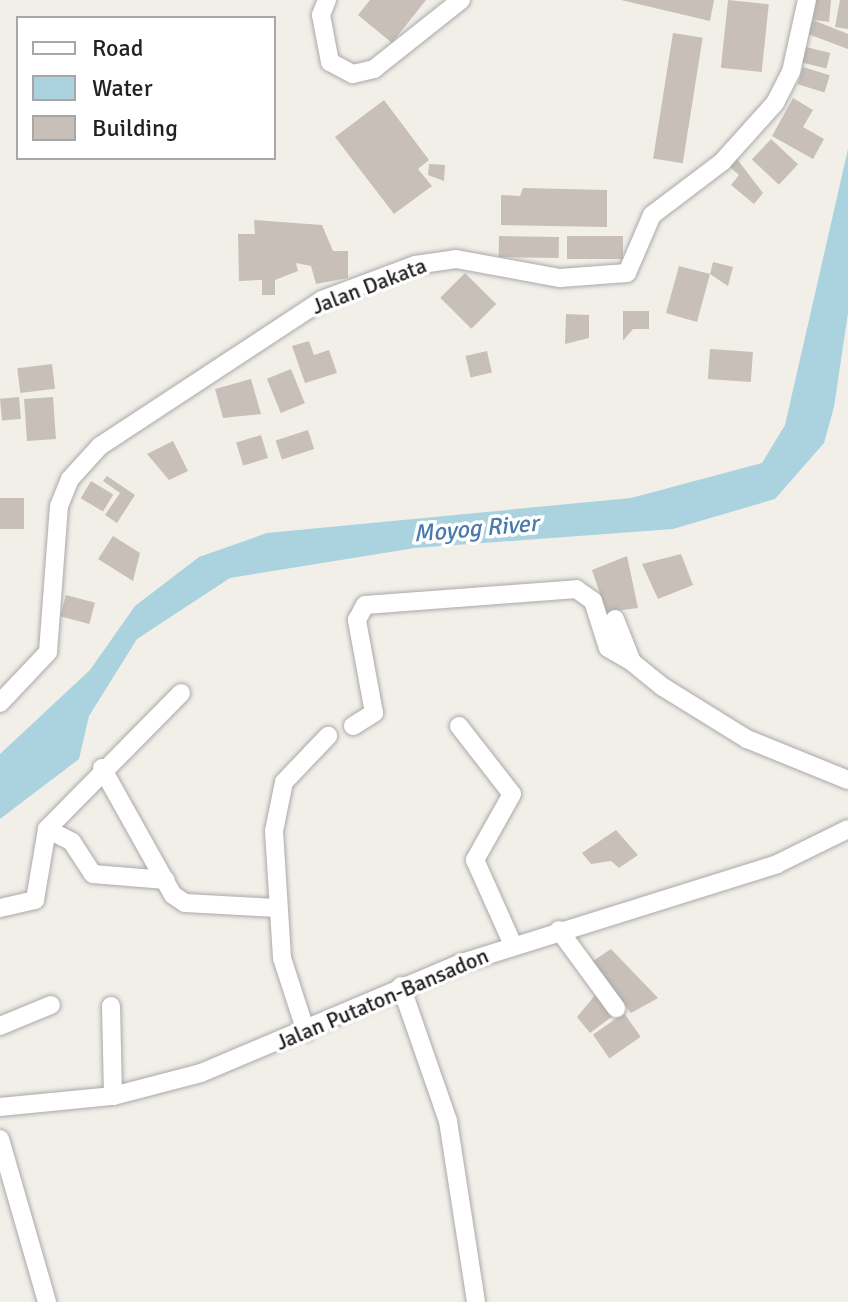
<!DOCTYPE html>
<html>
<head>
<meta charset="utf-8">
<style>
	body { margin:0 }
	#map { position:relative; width:848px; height:1302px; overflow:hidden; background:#f2efe9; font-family:Signika,sans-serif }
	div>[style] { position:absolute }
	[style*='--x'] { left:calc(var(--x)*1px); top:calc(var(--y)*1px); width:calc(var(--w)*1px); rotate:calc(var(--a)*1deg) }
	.water>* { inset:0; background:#aad3df }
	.building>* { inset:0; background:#c7bfb8; transform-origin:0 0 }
	.roads { filter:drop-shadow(0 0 2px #a9a9a9) drop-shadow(0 0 2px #a9a9a9) }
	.minor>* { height:18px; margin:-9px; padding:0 9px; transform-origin:9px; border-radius:9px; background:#fff }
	span { translate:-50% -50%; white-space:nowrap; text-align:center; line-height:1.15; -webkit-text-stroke:7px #fff; paint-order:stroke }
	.street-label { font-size:22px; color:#222 }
	.water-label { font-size:24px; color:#4a7aab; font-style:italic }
	.legend { position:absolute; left:16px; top:16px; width:260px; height:144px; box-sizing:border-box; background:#fff; border:2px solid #a7a7a7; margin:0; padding:10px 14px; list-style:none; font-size:24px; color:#222 }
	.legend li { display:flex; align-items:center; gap:16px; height:40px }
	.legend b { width:40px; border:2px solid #a7a7a7 }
</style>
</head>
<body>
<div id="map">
	<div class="water">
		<i style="clip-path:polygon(848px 149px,848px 313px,834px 407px,824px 443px,775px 499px,673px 529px,415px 548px,230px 578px,137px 639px,89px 716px,79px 759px,0 819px,0 754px,90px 670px,135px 606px,199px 557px,267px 533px,631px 498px,762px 463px,785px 425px)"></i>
	</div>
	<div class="building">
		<i style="clip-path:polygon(370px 0,426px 0,392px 43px,358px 15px)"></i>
		<i style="clip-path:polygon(621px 0,714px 0,710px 21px)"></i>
		<i style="left:728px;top:0;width:41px;height:68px;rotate:6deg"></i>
		<i style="clip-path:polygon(816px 0,831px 0,829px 22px,813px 20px)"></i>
		<i style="clip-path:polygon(840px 0,848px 0,848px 29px,835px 27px)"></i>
		<i style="clip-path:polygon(813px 20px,848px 34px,848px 49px,808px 34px)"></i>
		<i style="left:673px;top:33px;width:30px;height:127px;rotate:9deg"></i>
		<i style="left:806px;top:47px;width:25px;height:16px;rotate:14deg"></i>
		<i style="left:803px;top:67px;width:28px;height:18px;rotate:17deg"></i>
		<i style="clip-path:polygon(793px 98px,813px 110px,803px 127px,824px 139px,813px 159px,772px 136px)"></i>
		<i style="clip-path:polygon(384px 100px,429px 160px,418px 169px,432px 186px,394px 214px,335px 137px)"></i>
		<i style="left:771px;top:139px;width:37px;height:28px;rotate:43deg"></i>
		<i style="clip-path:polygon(737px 159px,763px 193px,754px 204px,731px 185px,739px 175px,730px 167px)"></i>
		<i style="clip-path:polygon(429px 164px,445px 165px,444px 181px,428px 175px)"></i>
		<i style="clip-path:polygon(523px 188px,607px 190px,607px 227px,501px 225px,501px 195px,520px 196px)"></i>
		<i style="clip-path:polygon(254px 220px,322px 225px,333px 251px,348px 251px,348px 278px,316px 284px,311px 266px,296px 263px,298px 271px,275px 280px,275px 295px,262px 295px,262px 280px,239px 281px,238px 234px,255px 234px)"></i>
		<i style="left:499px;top:236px;width:60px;height:21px;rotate:1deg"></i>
		<i style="left:567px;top:236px;width:56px;height:23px"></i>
		<i style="clip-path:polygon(713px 262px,733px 267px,728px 286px,710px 274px,697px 322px,666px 313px,679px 266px,710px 274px)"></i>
		<i style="left:465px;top:273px;width:44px;height:35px;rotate:45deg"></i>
		<i style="clip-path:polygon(623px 311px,649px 311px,649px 329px,633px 329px,623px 341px)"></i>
		<i style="clip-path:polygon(566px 314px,589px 315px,589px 338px,565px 344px)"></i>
		<i style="clip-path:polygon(309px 341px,314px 355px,329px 350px,337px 373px,305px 383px,292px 346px)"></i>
		<i style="left:710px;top:349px;width:43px;height:30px;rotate:4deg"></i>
		<i style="left:487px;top:351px;width:22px;height:22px;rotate:77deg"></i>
		<i style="left:52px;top:364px;width:25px;height:35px;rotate:83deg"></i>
		<i style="left:291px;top:369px;width:37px;height:26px;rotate:68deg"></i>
		<i style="clip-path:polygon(251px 379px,261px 414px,223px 418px,215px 389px)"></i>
		<i style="left:19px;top:397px;width:22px;height:19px;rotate:85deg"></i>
		<i style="left:53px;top:397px;width:42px;height:29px;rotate:86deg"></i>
		<i style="left:308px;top:430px;width:20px;height:34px;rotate:72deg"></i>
		<i style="left:261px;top:435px;width:24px;height:26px;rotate:73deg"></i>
		<i style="clip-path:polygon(173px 441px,188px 471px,169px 480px,147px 454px)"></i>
		<i style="clip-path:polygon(107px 476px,135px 495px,117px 523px,105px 515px,120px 493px,103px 481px)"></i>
		<i style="left:91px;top:481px;width:26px;height:20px;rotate:31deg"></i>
		<i style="left:0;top:498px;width:24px;height:31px"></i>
		<i style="clip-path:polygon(113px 536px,140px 553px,133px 581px,98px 559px)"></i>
		<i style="clip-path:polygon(681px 554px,693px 585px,658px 599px,642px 564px)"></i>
		<i style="clip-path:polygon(627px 556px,638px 608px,606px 612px,592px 570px)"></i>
		<i style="left:66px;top:595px;width:30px;height:22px;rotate:15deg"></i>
		<i style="clip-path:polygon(616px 830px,638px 855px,619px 868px,611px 861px,591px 864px,582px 853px)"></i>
		<i style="clip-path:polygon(611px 949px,658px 998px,631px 1013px,590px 963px)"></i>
		<i style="clip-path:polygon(596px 994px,614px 1015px,590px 1033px,577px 1017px)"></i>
		<i style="left:624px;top:1013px;width:29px;height:38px;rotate:55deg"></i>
	</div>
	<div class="roads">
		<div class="minor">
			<i style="--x:327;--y:0;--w:16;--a:112"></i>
			<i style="--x:321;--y:15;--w:48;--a:79.2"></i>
			<i style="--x:330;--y:62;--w:26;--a:28"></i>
			<i style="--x:353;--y:74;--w:22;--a:-13"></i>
			<i style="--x:374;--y:69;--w:111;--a:-38.4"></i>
			<i style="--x:615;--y:619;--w:46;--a:68.4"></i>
			<i style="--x:632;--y:662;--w:40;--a:39"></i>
			<i style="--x:663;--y:687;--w:99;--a:31.8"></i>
			<i style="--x:747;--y:739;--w:109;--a:22.1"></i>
			<i style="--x:0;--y:703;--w:70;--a:-46.7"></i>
			<i style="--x:48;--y:652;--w:146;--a:-85.7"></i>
			<i style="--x:59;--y:506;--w:29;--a:-68"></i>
			<i style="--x:70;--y:479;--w:45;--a:-47.7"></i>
			<i style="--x:100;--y:446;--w:266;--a:-33.3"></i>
			<i style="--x:322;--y:300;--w:99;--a:-20.6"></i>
			<i style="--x:415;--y:265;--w:41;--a:-8.3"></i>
			<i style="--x:456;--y:259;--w:106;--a:10.4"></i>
			<i style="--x:560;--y:278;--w:67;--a:-4.3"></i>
			<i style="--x:627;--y:273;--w:63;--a:-66.7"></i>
			<i style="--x:652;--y:215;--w:88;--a:-37.1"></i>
			<i style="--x:722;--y:162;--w:79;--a:-48.1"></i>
			<i style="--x:775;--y:103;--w:35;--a:-63"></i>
			<i style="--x:791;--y:72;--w:74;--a:-77.5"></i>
			<i style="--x:353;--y:726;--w:25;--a:-32"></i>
			<i style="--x:374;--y:713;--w:95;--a:-100.4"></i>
			<i style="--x:357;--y:620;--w:17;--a:-62"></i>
			<i style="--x:365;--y:605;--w:212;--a:-4.3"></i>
			<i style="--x:576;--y:589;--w:21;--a:35"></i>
			<i style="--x:593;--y:601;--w:49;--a:72.3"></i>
			<i style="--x:608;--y:648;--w:28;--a:30"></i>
			<i style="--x:459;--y:726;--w:86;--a:52.1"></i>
			<i style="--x:512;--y:794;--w:76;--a:119.3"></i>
			<i style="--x:475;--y:860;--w:93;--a:65.9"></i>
			<i style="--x:102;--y:768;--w:145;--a:60.8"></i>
			<i style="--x:173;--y:895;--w:14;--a:34"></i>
			<i style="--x:185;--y:903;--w:91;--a:3.1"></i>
			<i style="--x:47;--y:829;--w:28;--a:27"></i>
			<i style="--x:72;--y:842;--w:38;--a:57"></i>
			<i style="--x:93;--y:874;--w:73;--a:4.7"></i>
			<i style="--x:0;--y:908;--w:36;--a:-13"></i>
			<i style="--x:35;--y:900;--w:72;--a:-80.4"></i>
			<i style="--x:47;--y:829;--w:191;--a:-45.4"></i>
			<i style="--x:559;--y:930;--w:97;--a:53.8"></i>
			<i style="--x:401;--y:986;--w:143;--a:70.8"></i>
			<i style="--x:448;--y:1121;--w:183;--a:81.2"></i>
			<i style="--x:111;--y:1006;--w:90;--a:88.7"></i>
			<i style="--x:0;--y:1026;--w:55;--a:-22.4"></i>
			<i style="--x:306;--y:1032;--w:78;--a:-108"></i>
			<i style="--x:282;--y:958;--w:127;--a:-93.6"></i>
			<i style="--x:274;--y:831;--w:50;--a:-78.5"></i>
			<i style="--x:284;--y:782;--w:64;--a:-46.3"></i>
			<i style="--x:0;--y:1107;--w:114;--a:-5.6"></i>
			<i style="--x:113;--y:1096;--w:91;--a:-14.6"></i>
			<i style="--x:201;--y:1073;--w:283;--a:-22.9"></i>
			<i style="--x:462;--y:963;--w:330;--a:-17.4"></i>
			<i style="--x:777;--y:864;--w:79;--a:-26.2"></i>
			<i style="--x:0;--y:1139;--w:170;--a:73.9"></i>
		</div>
	</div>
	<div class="street-label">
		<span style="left:369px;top:286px;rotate:-21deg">Jalan Dakata</span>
		<span style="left:382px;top:999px;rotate:-23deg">Jalan Putaton-Bansadon</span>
	</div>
	<div class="water-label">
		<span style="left:476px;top:529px;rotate:-5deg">Moyog River</span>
	</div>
	<ul class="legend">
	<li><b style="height:10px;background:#fff"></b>Road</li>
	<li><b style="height:22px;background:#aad3df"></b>Water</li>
	<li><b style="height:22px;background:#c7bfb8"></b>Building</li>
	</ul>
</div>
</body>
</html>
